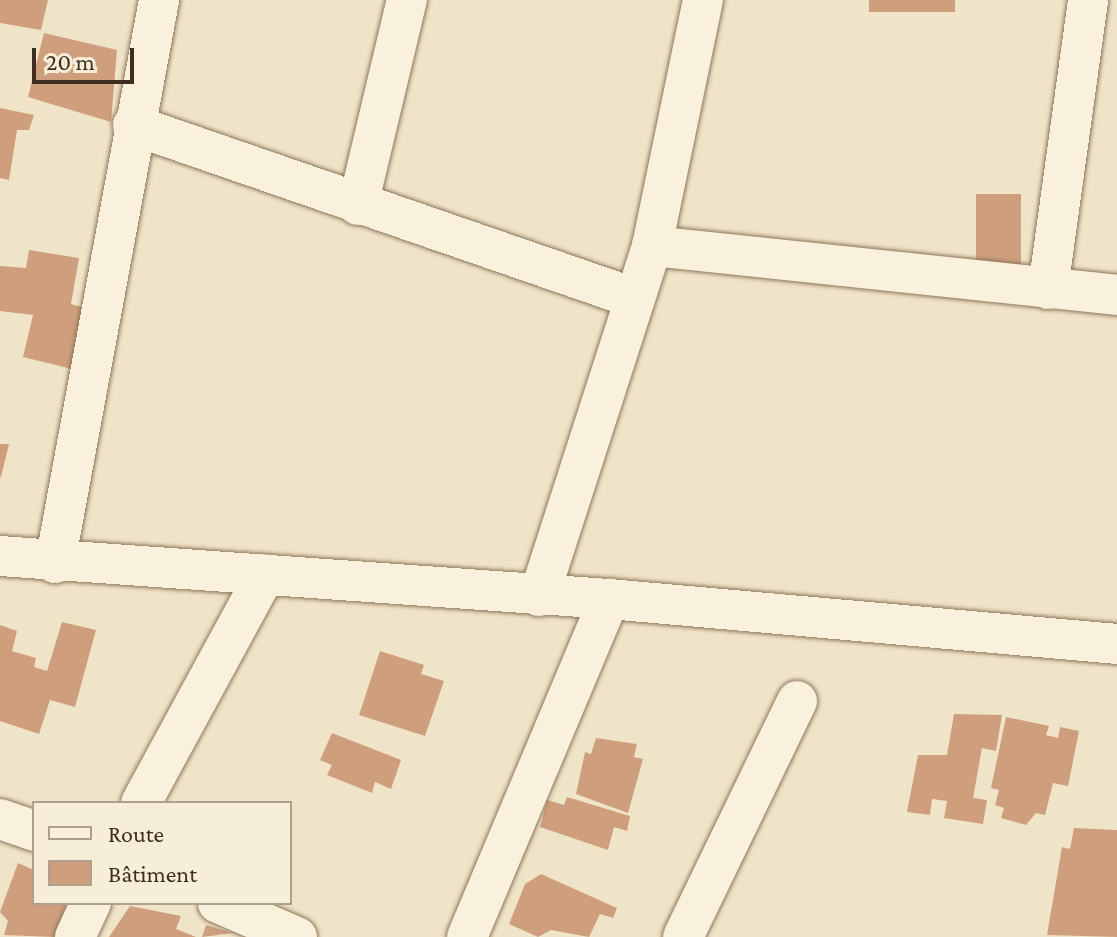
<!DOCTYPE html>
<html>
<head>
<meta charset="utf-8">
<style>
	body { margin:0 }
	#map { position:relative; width:1117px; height:937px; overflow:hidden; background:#f0e4c8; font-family:"Crimson Pro",serif }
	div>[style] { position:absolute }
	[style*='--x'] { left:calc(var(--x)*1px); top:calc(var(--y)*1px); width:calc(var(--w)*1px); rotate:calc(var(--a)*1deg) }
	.building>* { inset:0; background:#cf9f7d; transform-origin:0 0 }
	.roads { filter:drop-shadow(0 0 2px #8d765c) drop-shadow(0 0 2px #8d765c) }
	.street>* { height:40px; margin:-20px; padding:0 20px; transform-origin:20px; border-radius:20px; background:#faf1dc }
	span { translate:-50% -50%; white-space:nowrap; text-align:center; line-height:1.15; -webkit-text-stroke:6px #f7eed8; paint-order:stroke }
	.legend { position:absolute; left:32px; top:801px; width:260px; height:104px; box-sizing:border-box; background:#f7eed8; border:2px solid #ada18e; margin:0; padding:10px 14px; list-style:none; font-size:24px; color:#3d2e20 }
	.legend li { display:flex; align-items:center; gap:16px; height:40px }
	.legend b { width:40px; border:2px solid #ada18e }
	.scale { position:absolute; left:32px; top:48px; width:102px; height:36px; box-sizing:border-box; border:4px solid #3d2e20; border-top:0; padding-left:10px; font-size:24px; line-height:28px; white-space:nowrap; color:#3d2e20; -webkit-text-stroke:6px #f7eed8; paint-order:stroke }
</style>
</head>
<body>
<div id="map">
	<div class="building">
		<i style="clip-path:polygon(0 0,48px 0,41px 30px,0 23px)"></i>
		<i style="left:869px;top:0;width:86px;height:12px"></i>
		<i style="clip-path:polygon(44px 33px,117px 50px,111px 122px,28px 97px)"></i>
		<i style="clip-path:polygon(0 108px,34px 115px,29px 130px,17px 130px,9px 180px,0 178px)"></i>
		<i style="left:1021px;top:194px;width:84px;height:45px;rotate:90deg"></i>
		<i style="clip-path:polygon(29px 250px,79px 258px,71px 304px,85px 308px,72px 369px,23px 357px,33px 315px,0 311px,0 266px,26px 268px)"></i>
		<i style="clip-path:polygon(0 444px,9px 444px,1px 477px,0 477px)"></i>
		<i style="clip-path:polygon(62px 622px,96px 630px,75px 707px,50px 700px,39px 734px,0 721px,0 625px,17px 631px,12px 651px,36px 658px,34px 667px,47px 671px)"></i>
		<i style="clip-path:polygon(380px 651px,424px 665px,421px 674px,444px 681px,425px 736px,359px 715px)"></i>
		<i style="clip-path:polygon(954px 714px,1002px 715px,996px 751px,982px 748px,973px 798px,987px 800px,983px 824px,944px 818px,947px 801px,932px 799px,930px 815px,907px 812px,918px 755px,947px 755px)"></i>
		<i style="clip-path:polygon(1006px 717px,1049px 726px,1046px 735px,1058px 738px,1060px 727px,1079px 731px,1068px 786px,1053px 783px,1045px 815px,1036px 813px,1026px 825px,1001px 818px,1004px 808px,995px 805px,999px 790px,991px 788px)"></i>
		<i style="clip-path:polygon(332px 733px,401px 760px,391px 789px,375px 782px,372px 793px,327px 775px,332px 765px,320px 760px)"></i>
		<i style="clip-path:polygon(596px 738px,637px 744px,634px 757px,643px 759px,628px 813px,576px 794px,585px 752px,591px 754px)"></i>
		<i style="clip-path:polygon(567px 797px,630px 816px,627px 831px,614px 827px,608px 850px,540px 827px,547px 800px,564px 805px)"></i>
		<i style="clip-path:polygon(1074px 828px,1117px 830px,1117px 937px,1047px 935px,1062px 847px,1070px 849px)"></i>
		<i style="clip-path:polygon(18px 863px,34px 870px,34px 903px,67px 903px,54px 937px,4px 935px,8px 921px,0 912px)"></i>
		<i style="clip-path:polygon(541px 874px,617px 908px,613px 918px,600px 914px,589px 937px,551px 930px,538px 937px,509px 924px,525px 884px)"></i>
		<i style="clip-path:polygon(130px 906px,181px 916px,176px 929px,196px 937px,109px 937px)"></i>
		<i style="clip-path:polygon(206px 925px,233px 933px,202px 937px)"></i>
	</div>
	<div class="roads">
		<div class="street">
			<i style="--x:133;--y:125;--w:530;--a:19.05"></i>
			<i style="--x:358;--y:205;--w:211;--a:-76.6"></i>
			<i style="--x:652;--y:246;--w:468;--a:6"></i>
			<i style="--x:1048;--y:289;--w:292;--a:-82.1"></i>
			<i style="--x:0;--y:556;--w:611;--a:4.04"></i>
			<i style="--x:609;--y:599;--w:510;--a:5.06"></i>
			<i style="--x:55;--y:563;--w:573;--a:-79.53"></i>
			<i style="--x:539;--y:596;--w:368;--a:-72.1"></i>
			<i style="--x:652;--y:246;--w:251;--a:-78.3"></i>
			<i style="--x:141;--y:803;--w:260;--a:-61.5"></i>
			<i style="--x:0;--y:819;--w:36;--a:19"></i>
			<i style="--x:218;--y:903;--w:86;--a:23.3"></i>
			<i style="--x:75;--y:937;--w:38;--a:-65"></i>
			<i style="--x:467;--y:937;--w:367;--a:-67.2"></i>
			<i style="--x:683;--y:937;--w:262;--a:-64.2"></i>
		</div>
	</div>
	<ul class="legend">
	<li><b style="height:10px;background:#faf1dc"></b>Route</li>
	<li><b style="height:22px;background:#cf9f7d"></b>Bâtiment</li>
	</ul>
	<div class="scale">20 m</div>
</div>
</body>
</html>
